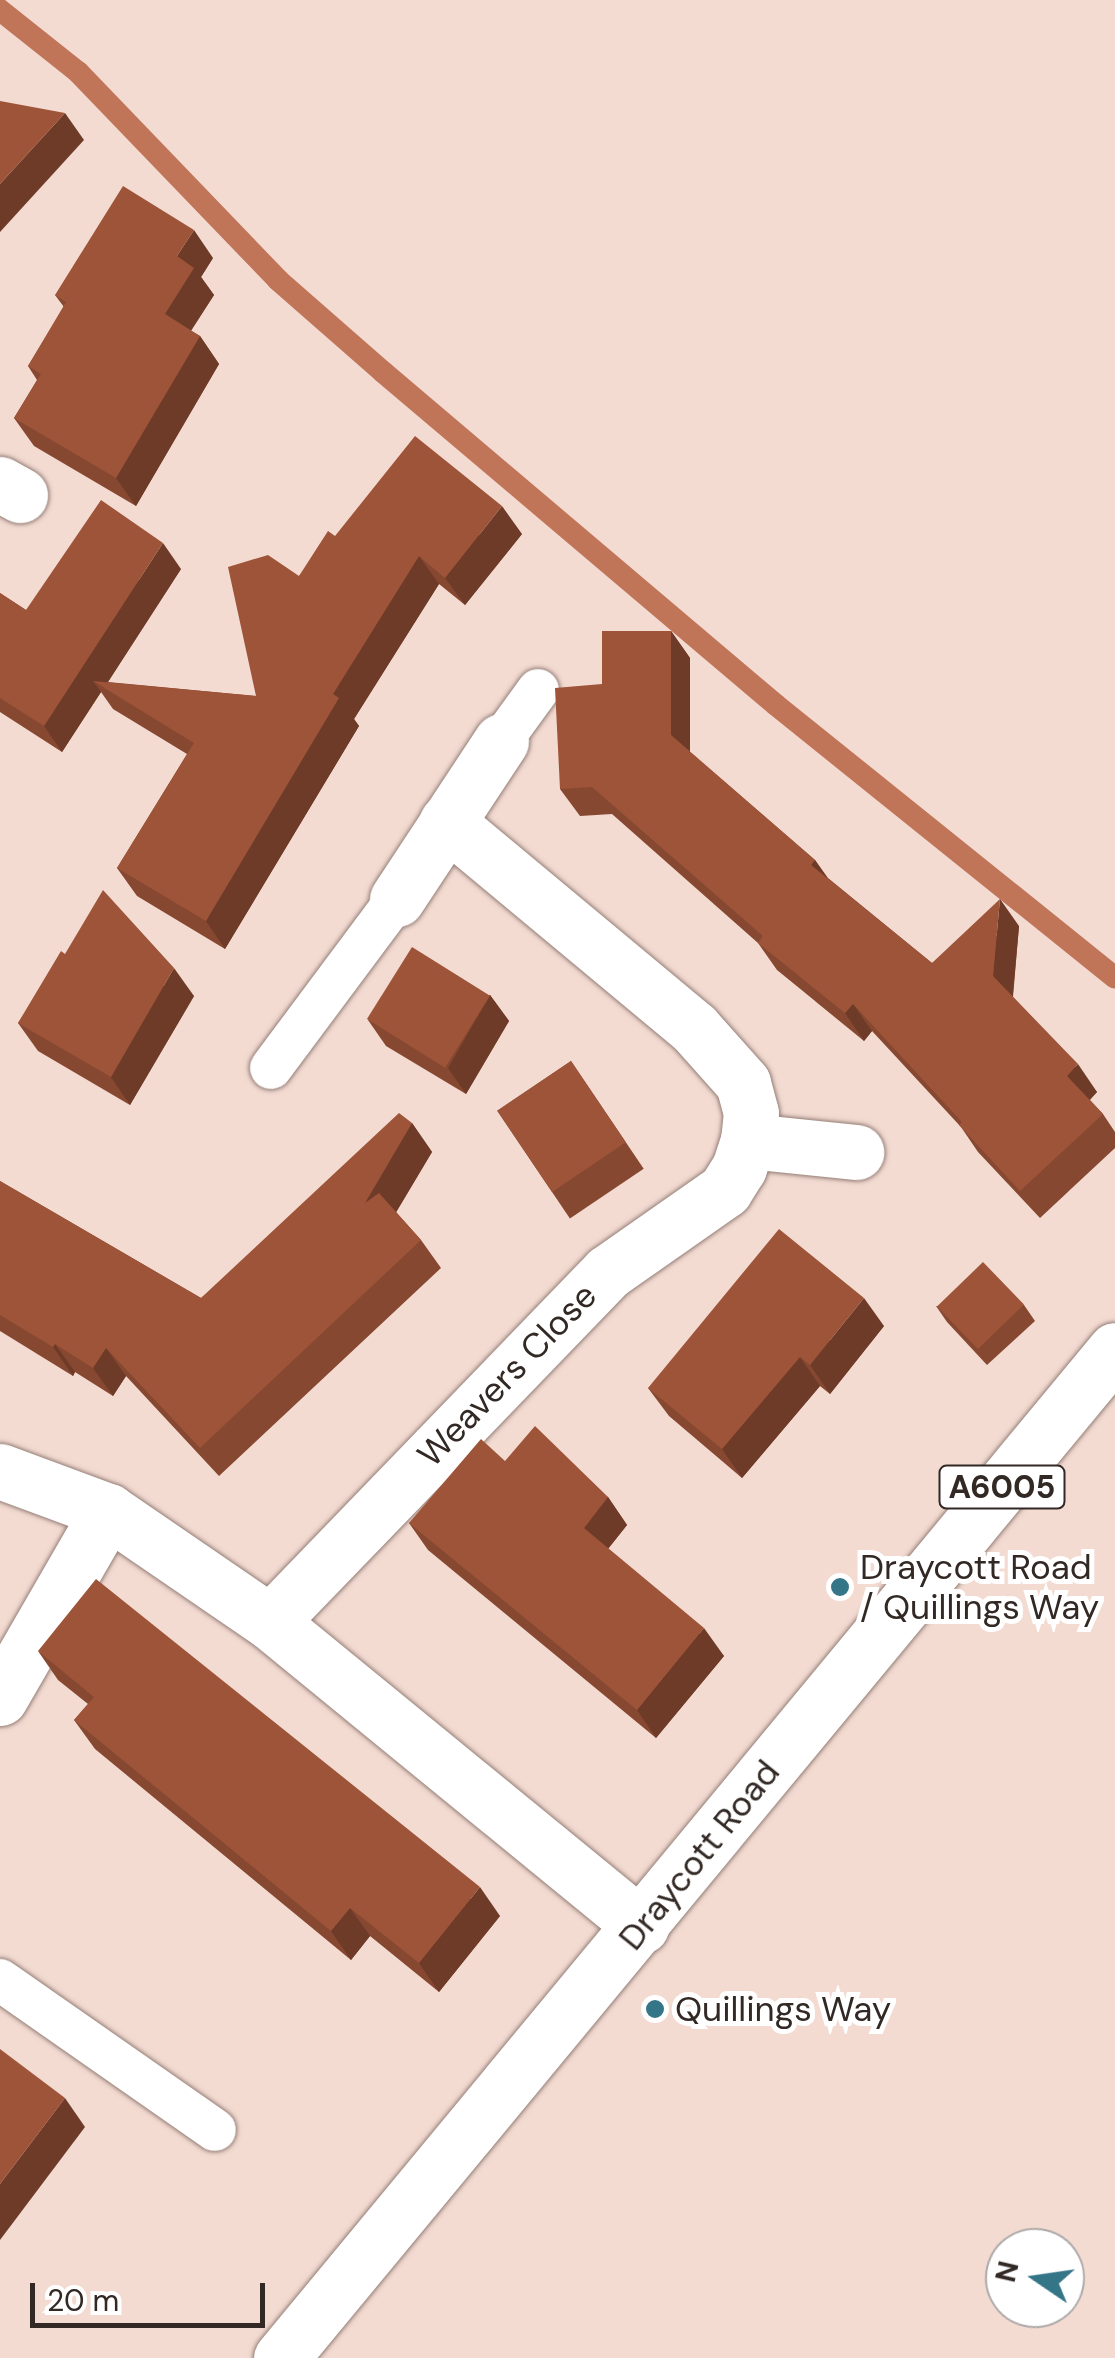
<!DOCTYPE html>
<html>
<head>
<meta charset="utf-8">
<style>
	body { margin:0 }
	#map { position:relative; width:1115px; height:2358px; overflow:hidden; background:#f3dbd2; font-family:"DM Sans",sans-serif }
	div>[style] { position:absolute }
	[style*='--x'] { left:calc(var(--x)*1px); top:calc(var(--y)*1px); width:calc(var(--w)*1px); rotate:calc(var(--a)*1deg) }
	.stream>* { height:22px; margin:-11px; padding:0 11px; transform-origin:11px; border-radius:11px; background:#c07458 }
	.roads { filter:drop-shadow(0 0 2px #947e76) drop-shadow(0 0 2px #947e76) }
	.service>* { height:42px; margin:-21px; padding:0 21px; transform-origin:21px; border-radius:21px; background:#fff }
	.minor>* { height:55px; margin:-27.5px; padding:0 27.5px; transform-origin:27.5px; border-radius:27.5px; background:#fff }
	.primary>* { height:55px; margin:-27.5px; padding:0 27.5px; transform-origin:27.5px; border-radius:27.5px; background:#fff }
	.wall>* { inset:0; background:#874831; transform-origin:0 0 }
	.shaded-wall>* { inset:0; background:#6e3b28 }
	.building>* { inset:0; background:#9d5439; transform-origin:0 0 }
	.dots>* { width:28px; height:28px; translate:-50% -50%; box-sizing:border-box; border:5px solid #fff; border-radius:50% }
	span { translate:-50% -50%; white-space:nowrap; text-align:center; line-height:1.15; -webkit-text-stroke:10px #fff; paint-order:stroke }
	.shield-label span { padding:2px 8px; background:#fff; border:2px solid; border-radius:8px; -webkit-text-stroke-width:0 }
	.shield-label { font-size:32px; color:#322925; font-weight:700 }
	.street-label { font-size:35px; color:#322925 }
	.poi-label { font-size:35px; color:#322925 }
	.left { translate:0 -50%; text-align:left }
	.north { position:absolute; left:985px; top:2228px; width:100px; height:100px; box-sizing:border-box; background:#fff; border:2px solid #ada9a8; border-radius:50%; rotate:283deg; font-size:28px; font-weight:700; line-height:40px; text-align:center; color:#322925 }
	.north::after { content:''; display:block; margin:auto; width:35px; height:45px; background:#347588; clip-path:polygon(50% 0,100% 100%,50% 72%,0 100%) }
	.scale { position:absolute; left:30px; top:2283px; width:235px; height:45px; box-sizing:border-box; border:5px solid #322925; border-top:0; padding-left:12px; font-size:30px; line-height:35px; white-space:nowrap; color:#322925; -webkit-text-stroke:8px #fff; paint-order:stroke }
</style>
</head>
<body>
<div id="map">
	<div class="stream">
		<i style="--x:0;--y:10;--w:100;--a:38.5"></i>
		<i style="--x:78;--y:72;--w:289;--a:46.1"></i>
		<i style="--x:278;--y:280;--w:140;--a:41.2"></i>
		<i style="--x:383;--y:372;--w:515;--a:40.28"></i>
		<i style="--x:776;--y:705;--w:435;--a:38.8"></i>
	</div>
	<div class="roads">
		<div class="service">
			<i style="--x:501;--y:741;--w:63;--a:-54"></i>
			<i style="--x:271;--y:1068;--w:211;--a:-53.3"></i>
			<i style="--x:0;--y:1980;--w:262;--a:34.9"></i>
		</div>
		<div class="minor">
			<i style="--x:0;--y:484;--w:23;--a:29"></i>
			<i style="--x:397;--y:899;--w:189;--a:-56.6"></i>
			<i style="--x:748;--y:1141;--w:109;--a:5.8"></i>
			<i style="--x:0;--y:1471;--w:115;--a:20.3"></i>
			<i style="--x:108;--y:1511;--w:196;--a:34.4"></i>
			<i style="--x:270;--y:1622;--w:480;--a:39.3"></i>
			<i style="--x:270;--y:1622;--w:487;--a:-46"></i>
			<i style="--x:608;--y:1272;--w:143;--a:-35"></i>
			<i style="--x:725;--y:1190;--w:26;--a:-58"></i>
			<i style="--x:739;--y:1168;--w:28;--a:-72"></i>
			<i style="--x:748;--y:1141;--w:28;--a:-84"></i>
			<i style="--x:751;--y:1113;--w:31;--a:-105"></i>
			<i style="--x:743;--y:1083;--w:74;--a:-131.7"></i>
			<i style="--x:694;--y:1028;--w:322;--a:-140.2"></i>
			<i style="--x:0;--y:1698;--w:216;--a:-60"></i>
		</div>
		<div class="primary">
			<i style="--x:281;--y:2358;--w:1308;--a:-50.4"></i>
		</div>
	</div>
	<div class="wall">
		<i style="clip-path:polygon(213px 258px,201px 277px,214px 295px,191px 331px,200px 336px,219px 364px,136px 506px,34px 446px,14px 418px,37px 380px,28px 366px,64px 307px,55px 295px)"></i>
		<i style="clip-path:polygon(522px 534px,465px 605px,439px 584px,354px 719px,359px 726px,225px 949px,137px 896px,117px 868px,187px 754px,113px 709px,101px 692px,62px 752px,0 712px,0 593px,26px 610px,181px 569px,108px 682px,256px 696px,299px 576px,335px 536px)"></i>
		<i style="clip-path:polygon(671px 631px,690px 658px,690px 752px,815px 860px,828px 878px,932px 963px,1019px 926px,1013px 997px,1097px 1092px,1090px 1100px,1103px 1114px,1115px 1132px,1115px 1148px,1040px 1218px,978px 1152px,961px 1127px,872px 1031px,864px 1041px,777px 970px,758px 943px,612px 814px,580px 816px,560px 789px,602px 684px)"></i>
		<i style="clip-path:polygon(65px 954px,194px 996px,130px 1105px,38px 1051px,18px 1023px)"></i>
		<i style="clip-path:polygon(490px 995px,509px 1021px,466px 1094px,386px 1046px,368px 1020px)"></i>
		<i style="left:571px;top:1061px;width:130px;height:89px;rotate:56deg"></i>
		<i style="clip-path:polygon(412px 1123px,432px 1152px,396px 1212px,421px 1240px,441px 1268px,219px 1476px,126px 1376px,113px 1396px,75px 1372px,73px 1376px,0 1331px,0 1181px,201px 1298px)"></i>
		<i style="clip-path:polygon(1024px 1305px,1035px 1321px,987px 1365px,947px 1322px,936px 1306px)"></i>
		<i style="clip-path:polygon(884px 1326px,830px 1394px,820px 1386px,742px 1478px,669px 1416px,648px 1388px)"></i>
		<i style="clip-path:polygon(505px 1461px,608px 1497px,627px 1525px,608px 1549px,724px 1656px,656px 1738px,428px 1550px,409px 1523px)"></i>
		<i style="clip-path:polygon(38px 1651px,500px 1916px,439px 1992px,370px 1936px,351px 1960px,95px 1749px,74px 1720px,88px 1704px,58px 1680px)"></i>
	</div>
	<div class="shaded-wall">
		<i style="clip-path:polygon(65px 113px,84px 140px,0 232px,0 184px)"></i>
		<i style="clip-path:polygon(194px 230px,213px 258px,201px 277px,214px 295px,184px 341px,165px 314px,177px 256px)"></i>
		<i style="clip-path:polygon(200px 336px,219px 364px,136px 506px,116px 478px)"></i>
		<i style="clip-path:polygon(502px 506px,522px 534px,465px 605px,445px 578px)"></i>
		<i style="clip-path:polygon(163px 543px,181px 569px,104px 688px,93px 681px,101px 692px,62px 752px,44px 726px)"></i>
		<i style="clip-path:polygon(419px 556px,439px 584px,354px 719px,359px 726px,225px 949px,206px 921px,333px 694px)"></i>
		<i style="clip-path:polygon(671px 631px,690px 658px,690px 763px,671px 735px)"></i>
		<i style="clip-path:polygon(815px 860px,834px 888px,811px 865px)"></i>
		<i style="clip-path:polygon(1000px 899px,1019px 926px,1012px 1004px,993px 976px)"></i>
		<i style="clip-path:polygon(174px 968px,194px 996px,130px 1105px,111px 1077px)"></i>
		<i style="clip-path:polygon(490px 995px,509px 1021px,466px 1094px,448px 1068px)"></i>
		<i style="clip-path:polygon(853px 1004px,872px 1031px,864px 1041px,845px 1013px)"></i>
		<i style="clip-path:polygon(1078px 1064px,1097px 1092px,1086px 1103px,1067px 1076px)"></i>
		<i style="clip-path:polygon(412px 1123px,432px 1152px,385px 1231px,365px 1203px)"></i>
		<i style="clip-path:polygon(864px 1298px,884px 1326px,830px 1394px,810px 1365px)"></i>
		<i style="clip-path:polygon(55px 1344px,75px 1372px,73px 1376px,53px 1347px)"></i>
		<i style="clip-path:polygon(106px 1348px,126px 1376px,113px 1396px,93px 1368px)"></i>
		<i style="clip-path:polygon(800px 1357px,820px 1386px,742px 1478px,722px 1449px)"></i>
		<i style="clip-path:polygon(608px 1497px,627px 1525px,603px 1555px,584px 1528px)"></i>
		<i style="clip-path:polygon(704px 1628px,724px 1656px,656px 1738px,637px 1710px)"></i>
		<i style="clip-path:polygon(480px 1887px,500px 1916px,439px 1992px,419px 1963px)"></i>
		<i style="clip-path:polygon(350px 1908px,370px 1936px,351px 1960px,331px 1931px)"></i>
		<i style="clip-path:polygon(65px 2098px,85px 2127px,0 2240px,0 2184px)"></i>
	</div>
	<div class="building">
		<i style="clip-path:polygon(0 101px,65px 113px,0 184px)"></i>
		<i style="clip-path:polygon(123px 186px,194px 230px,177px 256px,194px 268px,165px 314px,200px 336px,116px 478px,14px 418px,41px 374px,28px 366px,66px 302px,55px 295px)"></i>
		<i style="clip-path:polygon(415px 436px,502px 506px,445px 578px,419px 556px,333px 694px,339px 698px,206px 921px,117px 868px,194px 743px,93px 681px,256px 696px,228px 567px,268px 555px,299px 576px,328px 531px,335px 536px)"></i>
		<i style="clip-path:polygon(101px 500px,163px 543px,44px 726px,0 698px,0 593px,26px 610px)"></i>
		<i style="clip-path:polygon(602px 631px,671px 631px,671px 735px,815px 860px,811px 865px,932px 963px,1000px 899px,993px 976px,1078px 1064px,1067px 1076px,1103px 1114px,1020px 1191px,959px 1125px,962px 1122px,853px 1004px,845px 1013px,758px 943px,763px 936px,592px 787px,560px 789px,555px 688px,602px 684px)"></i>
		<i style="clip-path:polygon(103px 890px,174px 968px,111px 1077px,18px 1023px,61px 951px,65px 954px)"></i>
		<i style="left:412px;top:947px;width:92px;height:85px;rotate:32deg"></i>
		<i style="left:571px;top:1061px;width:98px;height:89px;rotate:56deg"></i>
		<i style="clip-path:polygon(399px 1113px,412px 1123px,365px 1203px,379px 1193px,421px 1240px,200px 1448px,106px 1348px,93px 1368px,55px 1344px,53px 1347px,0 1315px,0 1181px,201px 1298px)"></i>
		<i style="clip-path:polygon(779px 1229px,864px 1298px,810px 1365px,800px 1357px,722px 1449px,648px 1388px)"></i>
		<i style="left:983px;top:1262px;width:59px;height:64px;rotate:46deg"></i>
		<i style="clip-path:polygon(535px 1426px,608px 1497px,584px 1528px,704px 1628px,637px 1710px,409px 1523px,481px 1439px,505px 1461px)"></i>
		<i style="clip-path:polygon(96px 1579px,480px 1887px,419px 1963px,350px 1908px,331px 1931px,74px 1720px,94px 1697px,38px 1651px)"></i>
		<i style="clip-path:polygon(0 2049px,65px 2098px,0 2184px)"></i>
	</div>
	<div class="dots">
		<i style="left:840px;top:1587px;background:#347588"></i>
		<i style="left:655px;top:2009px;background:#347588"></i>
	</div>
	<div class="shield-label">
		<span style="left:1002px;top:1487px">A6005</span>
	</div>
	<div class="street-label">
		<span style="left:507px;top:1375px;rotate:-46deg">Weavers Close</span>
		<span style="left:699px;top:1855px;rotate:-51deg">Draycott Road</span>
	</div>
	<div class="poi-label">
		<span class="left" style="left:860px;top:1587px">Draycott Road<br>/ Quillings Way</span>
		<span class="left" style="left:675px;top:2009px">Quillings Way</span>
	</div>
	<div class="north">N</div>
	<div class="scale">20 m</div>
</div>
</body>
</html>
